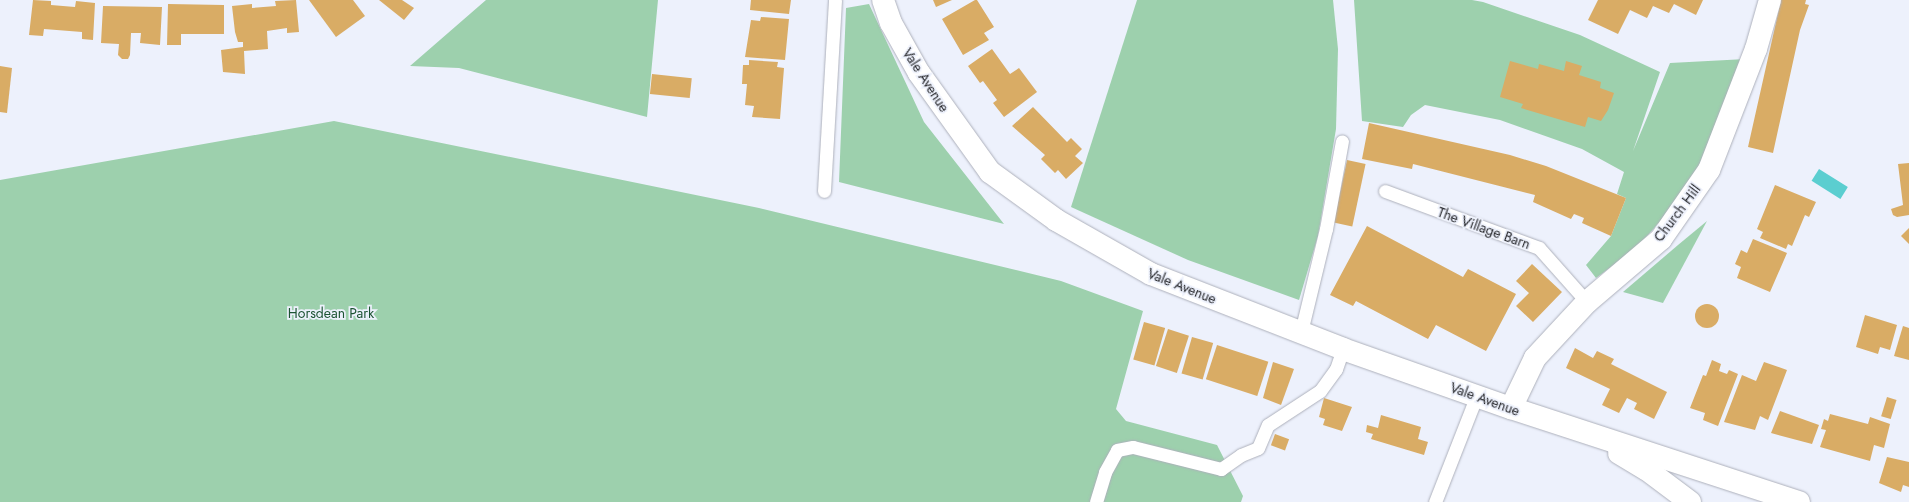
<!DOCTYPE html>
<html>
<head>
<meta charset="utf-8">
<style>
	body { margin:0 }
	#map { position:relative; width:1909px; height:502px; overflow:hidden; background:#edf1fc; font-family:Jost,sans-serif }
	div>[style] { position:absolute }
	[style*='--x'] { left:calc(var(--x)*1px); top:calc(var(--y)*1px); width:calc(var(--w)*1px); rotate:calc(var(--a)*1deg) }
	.green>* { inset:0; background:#9dd0ad }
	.water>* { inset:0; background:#5bced0; transform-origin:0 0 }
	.building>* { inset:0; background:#d9ac65; transform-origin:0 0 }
	.round { border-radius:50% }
	.roads { filter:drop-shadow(0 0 1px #adb0bb) drop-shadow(0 0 1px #adb0bb) }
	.lane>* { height:13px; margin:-6.5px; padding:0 6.5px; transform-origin:6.5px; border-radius:6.5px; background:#fff }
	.street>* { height:22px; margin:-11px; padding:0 11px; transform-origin:11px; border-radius:11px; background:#fff }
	span { translate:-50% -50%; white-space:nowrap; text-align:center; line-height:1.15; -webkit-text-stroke:3.5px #edf1fc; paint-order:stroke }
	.street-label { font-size:14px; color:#26272b }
	.park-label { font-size:14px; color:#1d5433 }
</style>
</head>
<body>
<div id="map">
	<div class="green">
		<i style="clip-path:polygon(486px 0,658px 0,647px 117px,459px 68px,410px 66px)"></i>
		<i style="clip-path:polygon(1137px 0,1333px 0,1338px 49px,1336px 129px,1318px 236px,1299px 300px,1188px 260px,1071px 207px)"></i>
		<i style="clip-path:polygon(1354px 0,1472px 0,1483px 2px,1580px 35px,1660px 72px,1633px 151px,1670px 63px,1746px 59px,1695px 177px,1670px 211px,1634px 250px,1596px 278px,1586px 265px,1611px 236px,1626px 198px,1617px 194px,1624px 172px,1582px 149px,1500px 120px,1425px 105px,1411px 115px,1403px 127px,1362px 121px)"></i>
		<i style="clip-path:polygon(869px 4px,924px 122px,1004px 224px,839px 182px,846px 8px)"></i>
		<i style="clip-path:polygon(334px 121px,759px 208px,1061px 281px,1143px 311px,1116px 409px,1126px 421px,1217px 445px,1243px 496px,1241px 502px,0 502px,0 180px)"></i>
		<i style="clip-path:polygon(1707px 221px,1663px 303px,1623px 292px,1678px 245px)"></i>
	</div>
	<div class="water">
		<i style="left:1819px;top:169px;width:34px;height:14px;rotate:32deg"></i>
	</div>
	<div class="building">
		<i style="clip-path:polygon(33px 0,51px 1px,51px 5px,75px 7px,76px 1px,95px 3px,93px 40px,82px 39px,82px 32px,44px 29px,43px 36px,29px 35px)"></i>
		<i style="clip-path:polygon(296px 0,299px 32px,287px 33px,287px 28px,267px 31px,268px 49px,244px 51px,245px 74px,223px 72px,221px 50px,243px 47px,243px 42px,238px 42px,235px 32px,232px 6px,252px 4px,252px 8px,276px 6px,275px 1px)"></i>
		<i style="clip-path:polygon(309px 0,353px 0,365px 16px,336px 37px)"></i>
		<i style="clip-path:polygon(379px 0,402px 0,414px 8px,404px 20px)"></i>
		<i style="clip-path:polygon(751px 0,791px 0,789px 14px,750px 10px)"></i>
		<i style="clip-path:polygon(933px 0,952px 0,936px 7px)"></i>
		<i style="clip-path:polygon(975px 0,977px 0,994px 27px,984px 33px,989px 40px,963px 55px,942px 19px)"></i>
		<i style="clip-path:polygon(1598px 0,1703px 0,1696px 15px,1674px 4px,1669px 13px,1653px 6px,1647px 18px,1630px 10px,1618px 34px,1588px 20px)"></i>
		<i style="clip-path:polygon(1781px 0,1806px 0,1805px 4px,1809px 5px,1800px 30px,1773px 153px,1748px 147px)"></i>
		<i style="clip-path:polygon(168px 4px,224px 5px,224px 34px,181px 34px,181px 45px,167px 45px)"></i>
		<i style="clip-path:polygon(103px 6px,162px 7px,160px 45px,140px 43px,141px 33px,131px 33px,130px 55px,128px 59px,122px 59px,118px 55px,119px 44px,101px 43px)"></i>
		<i style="clip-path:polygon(761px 17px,789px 19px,785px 60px,745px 57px,751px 20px,760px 21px)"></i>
		<i style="clip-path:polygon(992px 49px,1010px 74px,1019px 68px,1037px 92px,1004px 117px,993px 103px,997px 100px,983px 81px,980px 83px,968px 66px)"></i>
		<i style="clip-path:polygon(749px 60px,778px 62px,777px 67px,784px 68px,780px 119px,752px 117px,754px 106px,745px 105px,747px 84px,742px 84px,743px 65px,749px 65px)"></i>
		<i style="clip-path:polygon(1510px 61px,1538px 69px,1539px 64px,1564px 71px,1566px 61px,1582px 66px,1579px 75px,1601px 82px,1600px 88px,1614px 93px,1608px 110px,1601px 121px,1588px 117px,1585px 127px,1521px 108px,1523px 104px,1500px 97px)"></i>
		<i style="clip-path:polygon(0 66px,12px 68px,7px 113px,0 112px)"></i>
		<i style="left:652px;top:74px;width:40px;height:20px;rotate:6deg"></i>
		<i style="clip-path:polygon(1033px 107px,1067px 142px,1071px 138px,1082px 149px,1075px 156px,1083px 163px,1066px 179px,1058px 170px,1055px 173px,1041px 159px,1045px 155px,1012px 126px)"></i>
		<i style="clip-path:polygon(1369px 123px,1510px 155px,1546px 166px,1626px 198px,1611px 236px,1582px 223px,1584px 218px,1574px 214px,1571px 219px,1533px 202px,1535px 195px,1413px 164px,1412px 169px,1362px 159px)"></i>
		<i style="left:1347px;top:160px;width:19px;height:64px;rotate:12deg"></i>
		<i style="clip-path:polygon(1909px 163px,1909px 215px,1897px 217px,1893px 215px,1891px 209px,1903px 205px,1898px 164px)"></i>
		<i style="clip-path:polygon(1775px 185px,1816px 202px,1809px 217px,1805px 215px,1792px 246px,1788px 244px,1786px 249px,1760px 238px,1763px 232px,1757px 229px)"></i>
		<i style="clip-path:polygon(1367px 226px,1463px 277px,1468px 269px,1516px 294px,1486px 351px,1436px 325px,1428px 339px,1356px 301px,1353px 306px,1330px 295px)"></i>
		<i style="clip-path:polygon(1909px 228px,1909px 244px,1901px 236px)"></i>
		<i style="clip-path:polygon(1753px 239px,1787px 253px,1770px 292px,1737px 278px,1741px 267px,1735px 264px,1741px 250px,1747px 253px)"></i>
		<i style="clip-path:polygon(1532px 264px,1562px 292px,1533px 322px,1516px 306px,1529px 293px,1516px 281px)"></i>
		<i class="round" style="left:1695px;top:304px;width:24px;height:24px"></i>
		<i style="clip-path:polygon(1865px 315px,1897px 325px,1890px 350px,1880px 347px,1878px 354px,1856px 347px)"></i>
		<i style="left:1144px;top:322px;width:22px;height:39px;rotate:16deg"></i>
		<i style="clip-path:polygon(1903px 326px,1909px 328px,1909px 360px,1894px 356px)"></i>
		<i style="left:1168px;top:329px;width:22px;height:39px;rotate:18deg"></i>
		<i style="left:1192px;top:337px;width:22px;height:38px;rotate:16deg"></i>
		<i style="left:1217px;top:345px;width:54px;height:36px;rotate:18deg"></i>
		<i style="clip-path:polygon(1575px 348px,1593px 358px,1597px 351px,1614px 359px,1611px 364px,1667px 392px,1654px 419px,1634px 409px,1637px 403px,1627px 398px,1619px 413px,1602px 405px,1610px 389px,1566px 368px)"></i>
		<i style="clip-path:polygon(1712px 360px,1721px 364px,1719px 371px,1727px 374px,1729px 370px,1738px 374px,1718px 426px,1703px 420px,1705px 413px,1690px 408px,1703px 375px,1706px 376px)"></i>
		<i style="clip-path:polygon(1273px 362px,1294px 369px,1281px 405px,1263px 398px)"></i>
		<i style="clip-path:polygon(1764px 362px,1787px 370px,1768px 420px,1760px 416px,1755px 430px,1724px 422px,1742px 375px,1756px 381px)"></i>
		<i style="left:1887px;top:397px;width:10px;height:20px;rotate:17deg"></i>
		<i style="clip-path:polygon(1324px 398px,1352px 407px,1342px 431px,1323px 425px,1325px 419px,1319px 417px)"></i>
		<i style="clip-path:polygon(1780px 411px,1819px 425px,1812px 444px,1771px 433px)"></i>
		<i style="clip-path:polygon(1830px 414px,1868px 424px,1870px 417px,1890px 424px,1884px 448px,1874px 445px,1870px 461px,1820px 447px,1826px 430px,1821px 429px,1824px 419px,1828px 421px)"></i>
		<i style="clip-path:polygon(1381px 415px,1421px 427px,1418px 439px,1428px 442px,1424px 455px,1371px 439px,1373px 434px,1366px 432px,1367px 425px,1378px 428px)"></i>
		<i style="left:1275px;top:434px;width:15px;height:12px;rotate:20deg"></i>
		<i style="clip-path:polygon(1887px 457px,1909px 462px,1909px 487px,1903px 485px,1901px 492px,1879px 483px)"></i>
	</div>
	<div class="roads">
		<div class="lane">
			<i style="--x:824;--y:191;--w:191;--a:-86.7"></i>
			<i style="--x:1385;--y:191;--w:164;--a:20.3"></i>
			<i style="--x:1539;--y:248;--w:72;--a:48.4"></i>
			<i style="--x:1301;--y:332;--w:106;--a:-76.4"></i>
			<i style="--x:1326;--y:229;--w:89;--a:-79.7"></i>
			<i style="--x:1096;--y:502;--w:31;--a:-73"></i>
			<i style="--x:1105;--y:472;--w:25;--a:-61"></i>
			<i style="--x:1117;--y:450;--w:16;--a:-11"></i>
			<i style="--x:1133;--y:447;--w:91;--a:14"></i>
			<i style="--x:1221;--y:469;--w:24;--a:-35"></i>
			<i style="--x:1241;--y:455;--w:18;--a:-22"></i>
			<i style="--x:1258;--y:448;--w:25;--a:-67"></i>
			<i style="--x:1268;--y:425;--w:62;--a:-33.2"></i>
			<i style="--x:1320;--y:391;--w:27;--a:-54"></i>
			<i style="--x:1336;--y:369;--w:21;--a:-71"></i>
			<i style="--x:1435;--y:502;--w:115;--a:-68.6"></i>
		</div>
		<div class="street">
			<i style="--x:883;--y:0;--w:24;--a:71"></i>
			<i style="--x:891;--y:23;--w:57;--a:60.8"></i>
			<i style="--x:919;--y:73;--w:122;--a:54.4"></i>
			<i style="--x:990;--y:172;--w:82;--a:36"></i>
			<i style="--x:1056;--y:220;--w:109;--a:29.6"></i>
			<i style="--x:1151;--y:274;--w:206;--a:21.3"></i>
			<i style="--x:1343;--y:349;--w:178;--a:19.4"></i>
			<i style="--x:1511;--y:408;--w:303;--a:18.1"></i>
			<i style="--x:1511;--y:408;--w:55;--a:-64.4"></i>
			<i style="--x:1535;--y:358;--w:76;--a:-47.1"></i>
			<i style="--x:1587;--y:302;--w:97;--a:-40.4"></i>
			<i style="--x:1661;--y:239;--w:84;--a:-55.2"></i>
			<i style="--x:1709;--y:170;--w:130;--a:-68.8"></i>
			<i style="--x:1756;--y:49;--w:51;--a:-74.1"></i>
			<i style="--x:1619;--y:453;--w:31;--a:31"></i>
			<i style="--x:1646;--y:469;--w:55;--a:36.9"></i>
		</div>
	</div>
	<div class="street-label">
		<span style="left:926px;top:80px;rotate:57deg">Vale Avenue</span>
		<span style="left:1677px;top:213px;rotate:-53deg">Church Hill</span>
		<span style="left:1484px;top:228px;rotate:20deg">The Village Barn</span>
		<span style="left:1182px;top:286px;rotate:22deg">Vale Avenue</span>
		<span style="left:1485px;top:399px;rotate:20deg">Vale Avenue</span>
	</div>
	<div class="park-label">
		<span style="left:331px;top:313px">Horsdean Park</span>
	</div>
</div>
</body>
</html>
